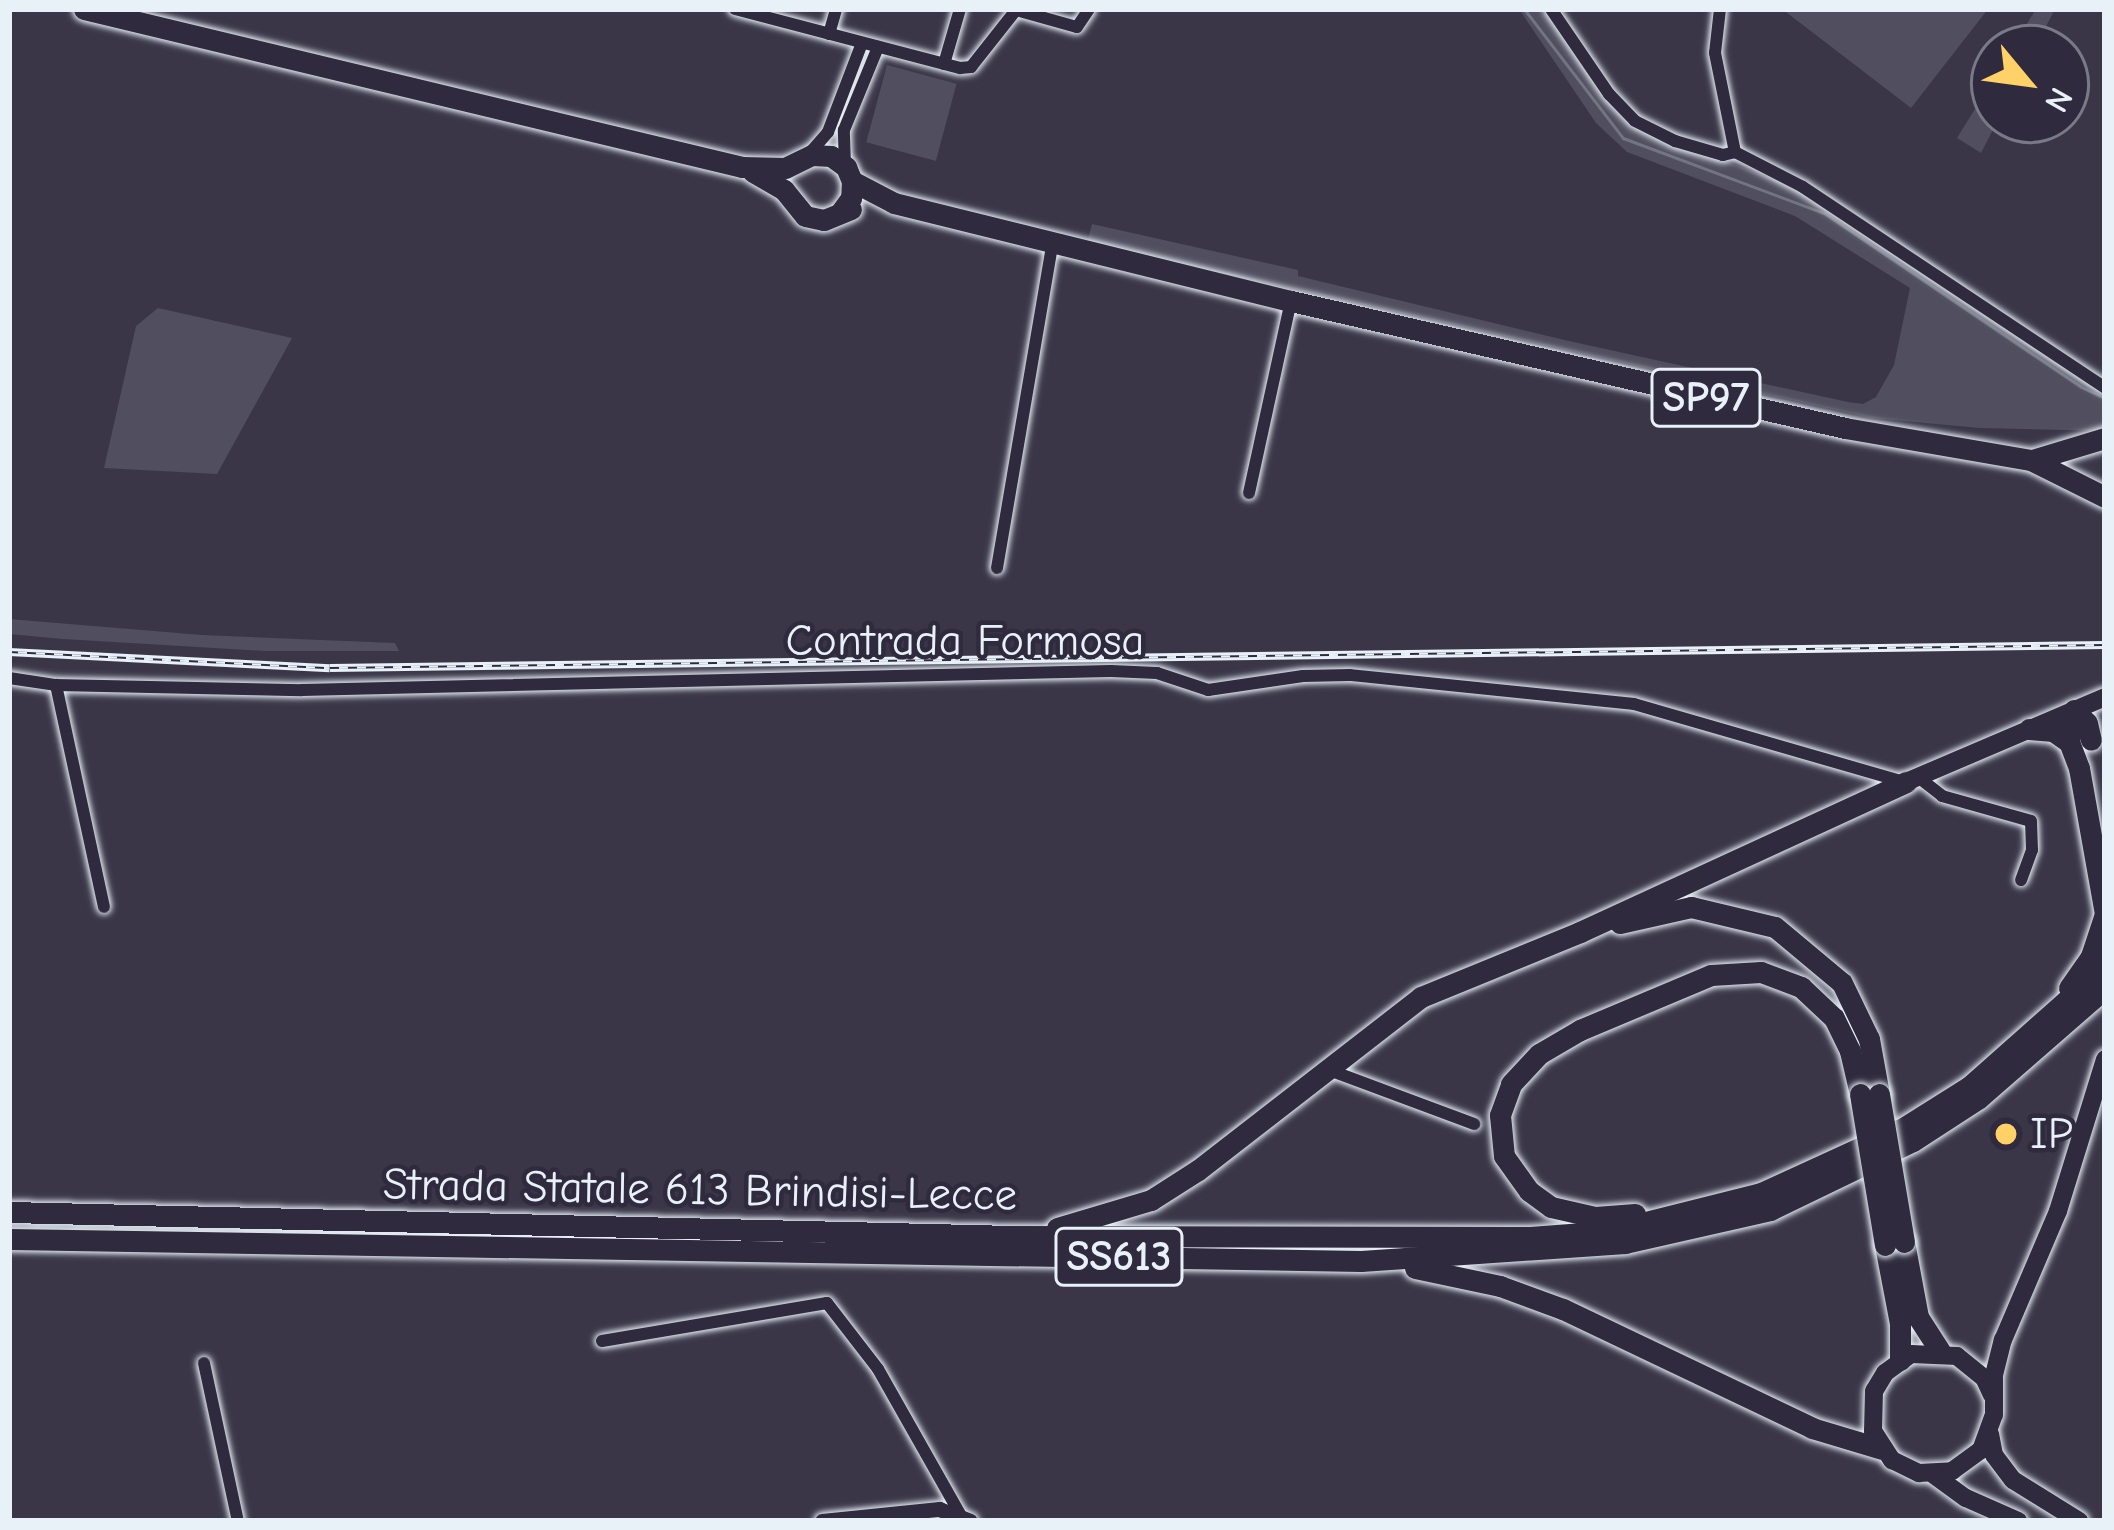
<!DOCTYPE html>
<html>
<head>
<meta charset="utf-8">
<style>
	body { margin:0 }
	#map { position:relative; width:2114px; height:1530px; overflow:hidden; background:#3a3648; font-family:"Comic Neue",sans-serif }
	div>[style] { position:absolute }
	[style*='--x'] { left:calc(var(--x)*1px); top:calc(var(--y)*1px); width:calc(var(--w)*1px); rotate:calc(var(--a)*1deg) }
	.green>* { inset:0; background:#504e5f; transform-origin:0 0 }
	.stream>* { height:3px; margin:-1.5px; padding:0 1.5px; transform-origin:1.5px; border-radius:1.5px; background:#737482 }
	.roads { filter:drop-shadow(0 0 3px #e8f1f8) drop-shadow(0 0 3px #e8f1f8) }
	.minor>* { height:12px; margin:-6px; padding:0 6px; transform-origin:6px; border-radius:6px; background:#2f2a3d }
	.tertiary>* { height:15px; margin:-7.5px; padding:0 7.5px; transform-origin:7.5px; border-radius:7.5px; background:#2f2a3d }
	.secondary>* { height:18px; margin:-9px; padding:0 9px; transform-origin:9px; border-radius:9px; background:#2f2a3d }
	.primary>* { height:21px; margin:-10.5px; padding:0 10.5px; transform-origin:10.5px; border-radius:10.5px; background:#2f2a3d }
	.trunk>* { height:21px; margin:-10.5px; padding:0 10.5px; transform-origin:10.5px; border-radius:10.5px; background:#2f2a3d }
	.rail>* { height:8px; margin-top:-4px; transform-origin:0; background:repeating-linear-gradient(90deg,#2f2a3d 0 9px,#e8f1f8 0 18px); box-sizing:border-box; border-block:3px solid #e8f1f8 }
	.bridges { filter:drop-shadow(0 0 3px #e8f1f8) drop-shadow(0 0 3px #e8f1f8) }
	.trunk-bridge>* { height:21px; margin:-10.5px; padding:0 10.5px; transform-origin:10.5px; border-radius:10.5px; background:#2f2a3d }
	.dots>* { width:33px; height:33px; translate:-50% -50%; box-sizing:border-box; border:6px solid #2f2a3d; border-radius:50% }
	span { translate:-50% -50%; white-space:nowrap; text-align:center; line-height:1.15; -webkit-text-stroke:9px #2f2a3d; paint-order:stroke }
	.shield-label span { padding:3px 9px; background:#2f2a3d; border:3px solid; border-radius:9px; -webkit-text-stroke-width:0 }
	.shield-label { font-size:42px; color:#e8f1f8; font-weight:700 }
	.street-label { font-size:45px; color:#e8f1f8 }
	.poi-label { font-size:45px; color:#e8f1f8 }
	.left { translate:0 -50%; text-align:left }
	.frame { position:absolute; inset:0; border:12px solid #e8f1f8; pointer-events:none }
	.north { position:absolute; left:1970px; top:24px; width:120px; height:120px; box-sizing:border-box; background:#2f2a3d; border:3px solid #797a88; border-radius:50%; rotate:119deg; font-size:33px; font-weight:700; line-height:48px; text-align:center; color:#e8f1f8 }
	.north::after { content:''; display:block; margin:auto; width:42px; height:54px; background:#ffd166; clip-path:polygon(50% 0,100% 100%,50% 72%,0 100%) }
</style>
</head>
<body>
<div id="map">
	<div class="green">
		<i style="clip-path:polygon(1519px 9px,1545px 9px,1606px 97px,1637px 128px,1791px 186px,2105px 391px,2105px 431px,1979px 428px,1872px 418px,1087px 243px,1092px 224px,1298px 270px,1298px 276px,1569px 341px,1848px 402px,1863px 404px,1876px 397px,1894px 365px,1910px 288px,1795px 216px,1627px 152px,1596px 123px)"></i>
		<i style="clip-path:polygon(1782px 9px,1988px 9px,1911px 108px)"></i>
		<i style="clip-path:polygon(2036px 9px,2055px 9px,2035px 48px,2012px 48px)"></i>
		<i style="left:887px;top:65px;width:72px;height:80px;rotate:15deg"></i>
		<i style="clip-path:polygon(1994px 78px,1998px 120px,1981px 153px,1957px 138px)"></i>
		<i style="clip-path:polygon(158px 308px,292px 338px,217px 474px,104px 468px,136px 326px)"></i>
		<i style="clip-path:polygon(9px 619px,202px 635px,395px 643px,399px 651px,266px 651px,63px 639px,9px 634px)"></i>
	</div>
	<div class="stream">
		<i style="--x:1524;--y:9;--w:163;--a:52.5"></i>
		<i style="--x:1623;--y:138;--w:215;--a:20.5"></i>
		<i style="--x:1824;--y:213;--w:310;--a:34.1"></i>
		<i style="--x:2081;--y:387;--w:26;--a:25"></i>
	</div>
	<div class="roads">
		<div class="minor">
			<i style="--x:735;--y:9;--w:233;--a:14.7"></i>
			<i style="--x:960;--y:68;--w:11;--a:-5"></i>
			<i style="--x:971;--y:67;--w:73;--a:-51.7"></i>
			<i style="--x:1016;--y:10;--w:63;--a:15.6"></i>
			<i style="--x:1077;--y:27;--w:22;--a:-56"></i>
			<i style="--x:1551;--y:9;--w:103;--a:55.7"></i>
			<i style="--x:1609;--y:94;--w:37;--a:46"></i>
			<i style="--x:1635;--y:121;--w:45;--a:26.6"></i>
			<i style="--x:1675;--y:141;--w:50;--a:16.3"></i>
			<i style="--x:1723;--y:155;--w:12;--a:-14"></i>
			<i style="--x:1735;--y:152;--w:76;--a:27.2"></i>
			<i style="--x:1803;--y:187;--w:363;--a:33.6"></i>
			<i style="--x:1720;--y:9;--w:44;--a:96.5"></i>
			<i style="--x:1715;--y:53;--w:101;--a:78.6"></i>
			<i style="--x:829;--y:34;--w:26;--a:-74"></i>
			<i style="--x:944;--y:64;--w:57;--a:-73.8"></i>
			<i style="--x:809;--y:154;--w:29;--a:-49"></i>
			<i style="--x:828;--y:132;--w:95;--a:-69.1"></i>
			<i style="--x:845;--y:165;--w:35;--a:-92"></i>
			<i style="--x:844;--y:130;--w:90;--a:-67.7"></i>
			<i style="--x:1249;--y:493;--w:197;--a:-77.7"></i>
			<i style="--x:997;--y:568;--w:332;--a:-80.3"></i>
			<i style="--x:9;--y:678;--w:48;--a:8.5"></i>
			<i style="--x:56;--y:685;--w:246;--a:1.2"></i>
			<i style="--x:302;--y:690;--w:809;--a:-1.35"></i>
			<i style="--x:1111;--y:671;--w:46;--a:2.5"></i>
			<i style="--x:1157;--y:673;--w:54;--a:18.4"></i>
			<i style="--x:1208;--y:690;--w:96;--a:-8.4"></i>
			<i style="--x:1303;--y:676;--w:47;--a:-1.2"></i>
			<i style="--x:1350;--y:675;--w:285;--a:5.8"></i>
			<i style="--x:1634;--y:704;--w:282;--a:16.1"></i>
			<i style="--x:56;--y:685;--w:227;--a:77.8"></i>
			<i style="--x:1918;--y:777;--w:31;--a:38"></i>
			<i style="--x:1942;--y:796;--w:92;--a:15.7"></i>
			<i style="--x:2031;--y:821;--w:29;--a:88"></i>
			<i style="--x:2032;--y:850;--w:32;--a:110"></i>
			<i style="--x:1329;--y:1070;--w:155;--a:20.4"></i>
			<i style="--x:602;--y:1341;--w:228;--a:-9.6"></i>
			<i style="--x:827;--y:1303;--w:83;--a:52.3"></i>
			<i style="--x:878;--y:1369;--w:167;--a:60.5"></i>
			<i style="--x:204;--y:1363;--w:162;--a:77.9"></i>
		</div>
		<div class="tertiary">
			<i style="--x:822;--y:1521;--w:118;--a:-5.9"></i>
			<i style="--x:939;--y:1509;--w:33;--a:21"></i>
		</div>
		<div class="secondary">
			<i style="--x:1906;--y:782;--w:216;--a:-23.1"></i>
			<i style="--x:1992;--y:1395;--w:19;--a:-115"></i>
			<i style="--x:1984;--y:1378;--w:35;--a:-141"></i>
			<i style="--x:1957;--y:1356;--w:46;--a:-177.5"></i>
			<i style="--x:1911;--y:1354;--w:32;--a:144"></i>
			<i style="--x:1885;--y:1373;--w:21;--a:121"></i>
			<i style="--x:1874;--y:1391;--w:40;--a:91.4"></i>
			<i style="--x:1873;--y:1431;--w:35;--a:57"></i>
			<i style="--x:1892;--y:1460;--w:30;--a:26"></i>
			<i style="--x:1919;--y:1473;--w:33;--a:-3"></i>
			<i style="--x:1952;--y:1471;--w:36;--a:-36"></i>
			<i style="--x:1981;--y:1450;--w:37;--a:-70"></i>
			<i style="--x:1994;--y:1415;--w:40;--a:-90"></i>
			<i style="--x:1994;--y:1375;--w:36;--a:-76"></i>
			<i style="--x:2003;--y:1340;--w:140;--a:-66.9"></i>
			<i style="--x:2058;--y:1211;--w:159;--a:-72.8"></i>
			<i style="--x:1990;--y:1434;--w:21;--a:79"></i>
			<i style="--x:1994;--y:1455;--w:31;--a:53"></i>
			<i style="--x:2013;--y:1480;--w:78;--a:31.8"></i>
			<i style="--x:1934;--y:1475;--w:39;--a:36"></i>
			<i style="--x:1966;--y:1498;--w:57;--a:23.9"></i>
		</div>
		<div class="primary">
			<i style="--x:84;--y:9;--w:677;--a:13.5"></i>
			<i style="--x:742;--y:167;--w:43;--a:1.3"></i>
			<i style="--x:785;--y:168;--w:30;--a:-26"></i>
			<i style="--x:812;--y:155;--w:19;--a:3"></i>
			<i style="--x:831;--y:156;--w:19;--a:36"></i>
			<i style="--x:846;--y:167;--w:15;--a:67"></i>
			<i style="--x:852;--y:181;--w:17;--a:93"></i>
			<i style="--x:851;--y:198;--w:17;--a:126"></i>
			<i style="--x:753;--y:172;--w:36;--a:30"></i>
			<i style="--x:784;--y:190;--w:33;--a:51"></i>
			<i style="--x:805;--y:216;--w:19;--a:12"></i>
			<i style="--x:824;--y:220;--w:29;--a:-22"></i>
			<i style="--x:852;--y:181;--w:47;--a:27.6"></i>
			<i style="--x:894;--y:203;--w:409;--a:13.9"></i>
			<i style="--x:1291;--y:301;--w:568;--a:12.91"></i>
			<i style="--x:1845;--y:428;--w:189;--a:9.8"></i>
			<i style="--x:2031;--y:460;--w:83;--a:26.6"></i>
			<i style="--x:2032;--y:460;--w:76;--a:-16.8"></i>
		</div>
		<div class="trunk">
			<i style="--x:2029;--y:729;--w:24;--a:5"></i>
			<i style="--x:2053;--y:731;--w:19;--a:35"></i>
			<i style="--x:1620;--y:923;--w:73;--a:-12.7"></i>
			<i style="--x:1691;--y:907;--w:86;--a:13.4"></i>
			<i style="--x:1775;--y:927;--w:87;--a:39.9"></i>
			<i style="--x:1842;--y:983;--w:62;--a:64.3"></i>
			<i style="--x:1869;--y:1039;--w:56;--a:79.7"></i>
			<i style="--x:2069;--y:988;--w:39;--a:-55"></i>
			<i style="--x:2091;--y:956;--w:44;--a:-71.6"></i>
			<i style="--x:2105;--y:914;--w:148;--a:-100.1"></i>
			<i style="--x:2079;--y:768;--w:28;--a:-111"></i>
			<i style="--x:2069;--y:742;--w:32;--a:-81"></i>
			<i style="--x:2074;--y:710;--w:18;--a:45"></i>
			<i style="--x:2087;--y:723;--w:17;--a:77"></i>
			<i style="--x:9;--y:1212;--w:1006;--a:1.37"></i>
			<i style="--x:1015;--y:1236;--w:515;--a:0.11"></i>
			<i style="--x:1530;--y:1237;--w:80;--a:-4.3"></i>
			<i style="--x:1610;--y:1231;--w:156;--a:-14.1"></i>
			<i style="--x:1761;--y:1193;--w:158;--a:-24.6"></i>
			<i style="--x:1905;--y:1127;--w:77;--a:-32.2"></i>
			<i style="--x:1970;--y:1086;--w:181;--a:-41.6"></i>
			<i style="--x:1635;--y:1214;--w:40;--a:175.7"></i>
			<i style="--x:1595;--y:1217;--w:45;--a:-167.2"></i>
			<i style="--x:1551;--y:1207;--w:27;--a:-144"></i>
			<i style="--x:1529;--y:1191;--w:43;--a:-125.5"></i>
			<i style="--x:1504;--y:1156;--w:41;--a:-95.6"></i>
			<i style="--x:1500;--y:1115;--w:33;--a:-70"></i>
			<i style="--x:1511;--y:1084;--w:41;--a:-47"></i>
			<i style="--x:1539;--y:1054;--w:48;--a:-30.3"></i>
			<i style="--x:1580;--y:1030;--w:142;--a:-22.8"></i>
			<i style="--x:1711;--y:975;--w:50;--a:-3.4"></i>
			<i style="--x:1761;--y:972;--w:43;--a:20.6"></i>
			<i style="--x:1801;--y:987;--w:45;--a:43.2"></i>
			<i style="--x:1834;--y:1018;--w:37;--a:64"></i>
			<i style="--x:1850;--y:1051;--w:44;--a:76.9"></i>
			<i style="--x:1057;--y:1228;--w:98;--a:-16.6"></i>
			<i style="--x:1151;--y:1200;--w:56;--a:-32.6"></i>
			<i style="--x:1198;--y:1170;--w:282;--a:-37.8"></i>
			<i style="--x:1421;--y:997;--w:172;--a:-22.2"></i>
			<i style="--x:1580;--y:932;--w:359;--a:-24.7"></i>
			<i style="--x:9;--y:1239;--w:1352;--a:0.93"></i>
			<i style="--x:1361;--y:1261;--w:265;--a:-3.9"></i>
			<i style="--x:1625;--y:1243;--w:149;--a:-12.8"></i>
			<i style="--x:1770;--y:1210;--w:159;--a:-25.8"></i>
			<i style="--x:1913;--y:1141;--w:79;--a:-33.1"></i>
			<i style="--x:1979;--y:1098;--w:167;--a:-41.1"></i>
			<i style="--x:1904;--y:1242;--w:76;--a:79.4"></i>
			<i style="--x:1918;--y:1317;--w:40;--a:57.1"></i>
			<i style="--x:1885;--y:1245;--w:80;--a:79.2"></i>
			<i style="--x:1900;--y:1324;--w:36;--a:90"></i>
			<i style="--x:1415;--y:1268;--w:87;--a:12"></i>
			<i style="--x:1500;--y:1286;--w:67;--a:20.1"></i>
			<i style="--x:1563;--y:1309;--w:276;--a:25.5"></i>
			<i style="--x:1812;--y:1428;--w:73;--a:16.7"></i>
		</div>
	</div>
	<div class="rail">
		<i style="--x:9;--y:652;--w:321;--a:2.9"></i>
		<i style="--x:330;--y:668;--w:1775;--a:-0.74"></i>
	</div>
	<div class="bridges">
		<div class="trunk-bridge">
			<i style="--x:1860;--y:1094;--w:153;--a:80.6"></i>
			<i style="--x:1879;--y:1094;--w:150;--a:80.4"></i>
		</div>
	</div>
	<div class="dots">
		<i style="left:2006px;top:1134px;background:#ffd166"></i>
	</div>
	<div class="shield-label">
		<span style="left:1706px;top:398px">SP97</span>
		<span style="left:1119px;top:1257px">SS613</span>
	</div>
	<div class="street-label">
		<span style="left:965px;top:641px">Contrada Formosa</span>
		<span style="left:700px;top:1190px;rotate:1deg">Strada Statale 613 Brindisi-Lecce</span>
	</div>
	<div class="poi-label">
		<span class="left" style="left:2030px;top:1134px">IP</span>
	</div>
	<div class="frame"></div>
	<div class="north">N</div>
</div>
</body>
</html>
